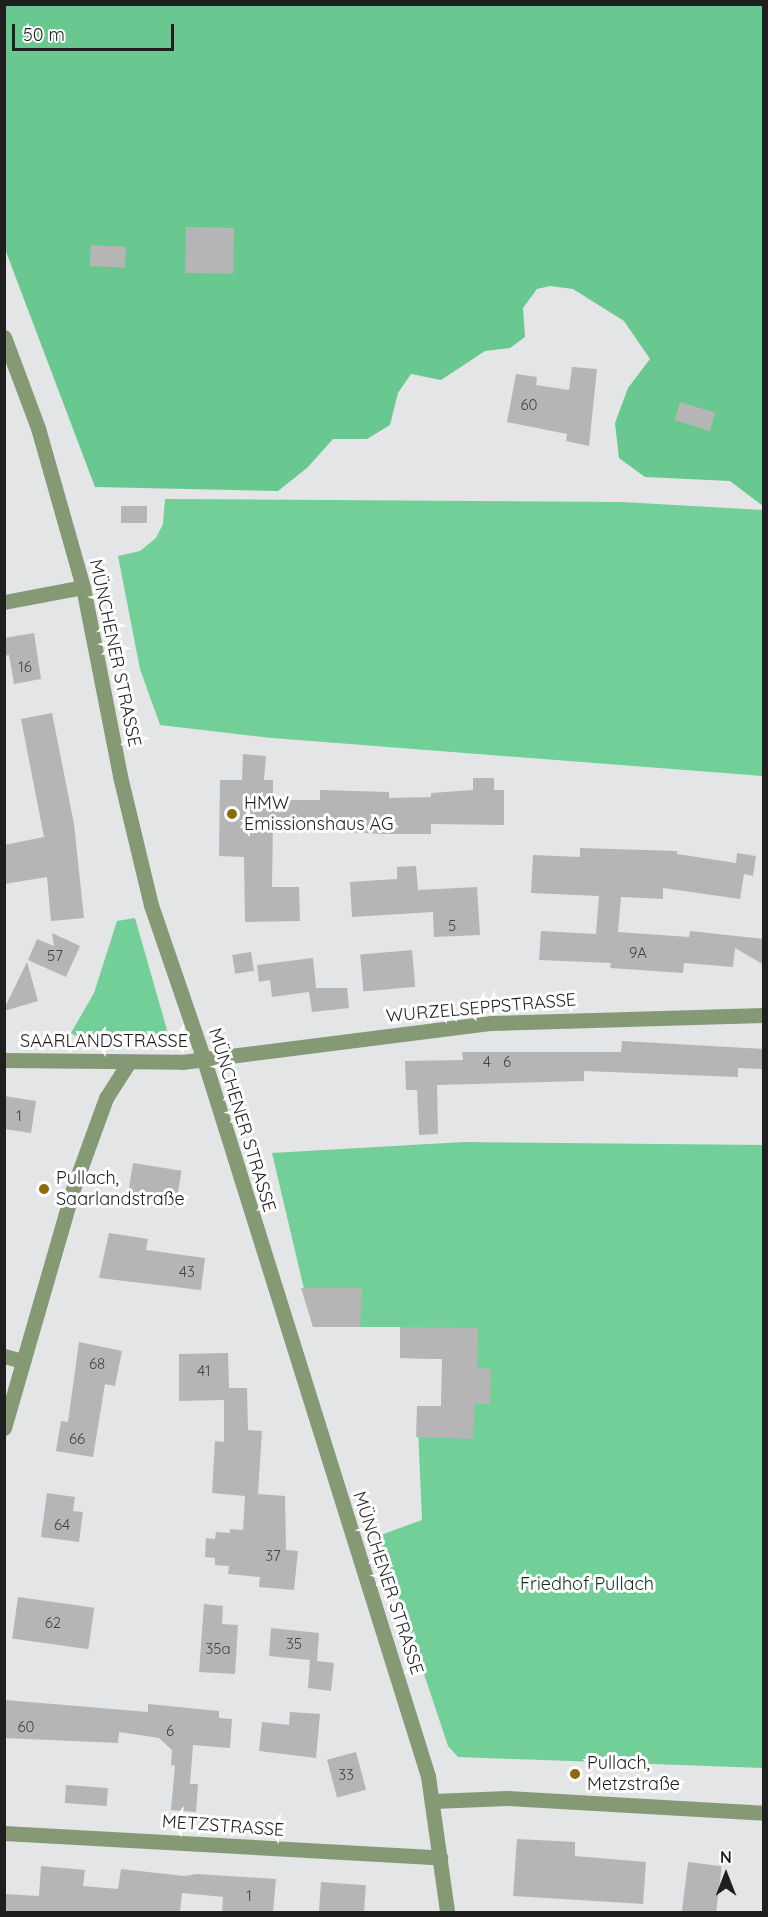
<!DOCTYPE html>
<html>
<head>
<meta charset="utf-8">
<style>
	body { margin:0 }
	#map { position:relative; width:768px; height:1917px; overflow:hidden; background:#e4e5e6; font-family:Quicksand,sans-serif }
	div>[style] { position:absolute }
	[style*='--x'] { left:calc(var(--x)*1px); top:calc(var(--y)*1px); width:calc(var(--w)*1px); rotate:calc(var(--a)*1deg) }
	.green>* { inset:0; background:#72cf98 }
	.forest>* { inset:0; background:#68c890 }
	.building>* { inset:0; background:#b6b5b6; transform-origin:0 0 }
	.minor>* { height:15px; margin:-7.5px; padding:0 7.5px; transform-origin:7.5px; border-radius:7.5px; background:#869975 }
	.dots>* { width:16px; height:16px; translate:-50% -50%; box-sizing:border-box; border:3px solid #fff; border-radius:50% }
	span { translate:-50% -50%; white-space:nowrap; text-align:center; line-height:1.15; -webkit-text-stroke:6px #fff; paint-order:stroke }
	.number-label { font-size:15px; color:#454445 }
	.number-label span { -webkit-text-stroke-width:0 }
	.street-label { font-size:18px; color:#1f1f1f }
	.poi-label { font-size:18px; color:#1f1f1f }
	.left { translate:0 -50%; text-align:left }
	.park-label { font-size:18px; color:#08331d }
	.frame { position:absolute; inset:0; border:6px solid #1f1f1f; pointer-events:none }
	.north { position:absolute; left:696px; top:1845px; width:60px; height:60px; -webkit-text-stroke:4px #fff; paint-order:stroke; rotate:0deg; font-size:16px; font-weight:700; line-height:24px; text-align:center; color:#1f1f1f }
	.north::after { content:''; display:block; margin:auto; width:21px; height:27px; background:#1f1f1f; clip-path:polygon(50% 0,100% 100%,50% 72%,0 100%) }
	.scale { position:absolute; left:12px; top:24px; width:162px; height:27px; box-sizing:border-box; border:3px solid #1f1f1f; border-top:0; padding-left:8px; font-size:18px; line-height:21px; white-space:nowrap; color:#1f1f1f; -webkit-text-stroke:4px #fff; paint-order:stroke }
</style>
</head>
<body>
<div id="map">
	<div class="green">
		<i style="clip-path:polygon(165px 499px,622px 502px,763px 510px,763px 776px,272px 738px,160px 725px,140px 669px,118px 556px,140px 551px,156px 538px,163px 524px)"></i>
		<i style="clip-path:polygon(135px 918px,167px 1030px,156px 1038px,79px 1038px,71px 1033px,94px 993px,117px 921px)"></i>
		<i style="clip-path:polygon(464px 1142px,763px 1145px,763px 1768px,458px 1757px,448px 1746px,378px 1536px,422px 1520px,417px 1406px,444px 1406px,441px 1400px,445px 1359px,400px 1358px,400px 1327px,313px 1327px,272px 1153px)"></i>
	</div>
	<div class="forest">
		<i style="clip-path:polygon(5px 5px,763px 5px,763px 506px,730px 481px,645px 477px,619px 458px,615px 423px,628px 388px,650px 359px,624px 321px,573px 289px,550px 286px,537px 289px,523px 308px,525px 337px,510px 348px,485px 351px,441px 380px,411px 374px,398px 393px,390px 425px,367px 439px,333px 439px,307px 468px,278px 491px,95px 487px,5px 249px)"></i>
	</div>
	<div class="building">
		<i style="left:186px;top:227px;width:48px;height:46px;rotate:1deg"></i>
		<i style="left:91px;top:245px;width:35px;height:21px;rotate:3deg"></i>
		<i style="clip-path:polygon(572px 367px,597px 369px,589px 446px,566px 441px,567px 434px,507px 422px,516px 374px,537px 377px,536px 385px,569px 390px)"></i>
		<i style="left:680px;top:402px;width:37px;height:19px;rotate:17deg"></i>
		<i style="left:121px;top:506px;width:26px;height:17px"></i>
		<i style="clip-path:polygon(34px 633px,41px 679px,14px 684px,9px 655px,4px 656px,4px 638px)"></i>
		<i style="clip-path:polygon(52px 713px,74px 824px,84px 918px,51px 921px,47px 877px,4px 884px,4px 845px,44px 837px,21px 719px)"></i>
		<i style="clip-path:polygon(243px 754px,266px 756px,264px 780px,273px 780px,273px 800px,320px 800px,320px 790px,389px 792px,389px 798px,431px 797px,431px 793px,473px 790px,473px 778px,494px 778px,494px 790px,504px 790px,504px 825px,431px 824px,431px 834px,386px 834px,320px 831px,320px 823px,273px 823px,272px 887px,299px 887px,300px 921px,245px 922px,244px 857px,219px 856px,220px 780px,242px 780px)"></i>
		<i style="clip-path:polygon(580px 848px,677px 851px,677px 854px,736px 863px,737px 853px,756px 856px,753px 876px,744px 874px,740px 899px,663px 888px,663px 899px,621px 897px,618px 932px,689px 937px,690px 931px,764px 939px,764px 965px,735px 948px,733px 967px,684px 963px,683px 973px,610px 968px,611px 963px,539px 960px,541px 931px,596px 934px,599px 896px,531px 893px,533px 855px,580px 857px)"></i>
		<i style="clip-path:polygon(416px 866px,418px 890px,477px 887px,480px 935px,434px 937px,433px 912px,352px 917px,350px 882px,397px 879px,397px 867px)"></i>
		<i style="clip-path:polygon(52px 933px,80px 946px,66px 977px,28px 960px,37px 939px,54px 946px)"></i>
		<i style="left:412px;top:950px;width:37px;height:52px;rotate:85deg"></i>
		<i style="left:251px;top:952px;width:19px;height:19px;rotate:81deg"></i>
		<i style="clip-path:polygon(313px 958px,316px 988px,347px 988px,349px 1008px,312px 1012px,309px 992px,272px 997px,270px 980px,259px 982px,257px 965px)"></i>
		<i style="clip-path:polygon(27px 962px,38px 1001px,4px 1011px,4px 1009px)"></i>
		<i style="clip-path:polygon(622px 1041px,764px 1049px,764px 1069px,738px 1068px,738px 1077px,584px 1071px,584px 1081px,437px 1085px,438px 1134px,419px 1135px,417px 1090px,406px 1090px,405px 1061px,463px 1060px,462px 1052px,621px 1052px)"></i>
		<i style="clip-path:polygon(4px 1096px,36px 1101px,31px 1133px,4px 1129px)"></i>
		<i style="left:133px;top:1163px;width:49px;height:37px;rotate:9deg"></i>
		<i style="clip-path:polygon(109px 1233px,148px 1239px,146px 1250px,205px 1258px,201px 1290px,99px 1278px)"></i>
		<i style="clip-path:polygon(301px 1288px,362px 1288px,360px 1327px,313px 1327px)"></i>
		<i style="clip-path:polygon(400px 1327px,478px 1328px,477px 1368px,491px 1369px,490px 1404px,475px 1403px,473px 1439px,416px 1437px,417px 1406px,441px 1406px,442px 1359px,400px 1358px)"></i>
		<i style="clip-path:polygon(79px 1342px,122px 1351px,115px 1386px,105px 1384px,93px 1457px,56px 1451px,61px 1421px,68px 1422px)"></i>
		<i style="clip-path:polygon(228px 1353px,229px 1388px,247px 1388px,248px 1430px,262px 1431px,258px 1494px,285px 1496px,286px 1550px,298px 1551px,294px 1590px,259px 1587px,260px 1577px,228px 1574px,229px 1566px,215px 1565px,215px 1558px,205px 1557px,206px 1538px,215px 1539px,216px 1532px,230px 1533px,230px 1529px,243px 1530px,245px 1496px,212px 1493px,215px 1441px,224px 1442px,224px 1400px,179px 1401px,179px 1354px)"></i>
		<i style="clip-path:polygon(47px 1493px,75px 1497px,73px 1511px,83px 1512px,79px 1542px,41px 1537px)"></i>
		<i style="left:18px;top:1597px;width:77px;height:42px;rotate:8deg"></i>
		<i style="clip-path:polygon(204px 1604px,223px 1606px,222px 1624px,238px 1625px,235px 1674px,199px 1672px)"></i>
		<i style="clip-path:polygon(271px 1628px,319px 1633px,317px 1661px,334px 1663px,331px 1691px,308px 1688px,310px 1660px,269px 1656px)"></i>
		<i style="clip-path:polygon(5px 1700px,148px 1712px,148px 1704px,219px 1711px,219px 1718px,232px 1719px,230px 1748px,193px 1745px,190px 1784px,198px 1784px,196px 1812px,171px 1810px,175px 1766px,171px 1765px,172px 1750px,159px 1738px,119px 1732px,118px 1743px,4px 1738px)"></i>
		<i style="clip-path:polygon(290px 1712px,320px 1714px,316px 1758px,259px 1751px,262px 1722px,289px 1725px)"></i>
		<i style="left:356px;top:1752px;width:39px;height:30px;rotate:75deg"></i>
		<i style="left:66px;top:1785px;width:42px;height:18px;rotate:4deg"></i>
		<i style="clip-path:polygon(517px 1839px,575px 1842px,575px 1856px,646px 1862px,643px 1904px,513px 1896px)"></i>
		<i style="left:688px;top:1862px;width:34px;height:49px;rotate:7deg"></i>
		<i style="clip-path:polygon(41px 1866px,85px 1870px,83px 1886px,118px 1889px,121px 1869px,184px 1876px,197px 1874px,276px 1879px,273px 1912px,222px 1912px,223px 1897px,182px 1893px,180px 1912px,4px 1912px,4px 1894px,39px 1896px)"></i>
		<i style="left:321px;top:1882px;width:45px;height:30px;rotate:4deg"></i>
	</div>
	<div class="minor">
		<i style="--x:4;--y:337;--w:97;--a:69.5"></i>
		<i style="--x:38;--y:428;--w:165;--a:74.2"></i>
		<i style="--x:83;--y:587;--w:193;--a:78.9"></i>
		<i style="--x:120;--y:776;--w:133;--a:76.5"></i>
		<i style="--x:151;--y:905;--w:164;--a:71.1"></i>
		<i style="--x:204;--y:1060;--w:750;--a:72.63"></i>
		<i style="--x:428;--y:1776;--w:137;--a:82"></i>
		<i style="--x:4;--y:602;--w:80;--a:-10.8"></i>
		<i style="--x:4;--y:1060;--w:178;--a:0.6"></i>
		<i style="--x:182;--y:1062;--w:312;--a:-7.2"></i>
		<i style="--x:492;--y:1023;--w:272;--a:-1.7"></i>
		<i style="--x:4;--y:1356;--w:20;--a:15"></i>
		<i style="--x:4;--y:1428;--w:252;--a:-73.9"></i>
		<i style="--x:74;--y:1186;--w:94;--a:-70"></i>
		<i style="--x:106;--y:1098;--w:43;--a:-57.4"></i>
		<i style="--x:433;--y:1801;--w:74;--a:-2.3"></i>
		<i style="--x:507;--y:1798;--w:257;--a:3.3"></i>
		<i style="--x:4;--y:1833;--w:437;--a:3.2"></i>
	</div>
	<div class="dots">
		<i style="left:232px;top:814px;background:#8c6a0c"></i>
		<i style="left:44px;top:1189px;background:#8c6a0c"></i>
		<i style="left:575px;top:1774px;background:#8c6a0c"></i>
	</div>
	<div class="number-label">
		<span style="left:529px;top:405px">60</span>
		<span style="left:25px;top:667px">16</span>
		<span style="left:452px;top:926px">5</span>
		<span style="left:638px;top:953px">9A</span>
		<span style="left:55px;top:956px">57</span>
		<span style="left:487px;top:1062px">4</span>
		<span style="left:507px;top:1062px">6</span>
		<span style="left:19px;top:1116px">1</span>
		<span style="left:187px;top:1272px">43</span>
		<span style="left:97px;top:1364px">68</span>
		<span style="left:204px;top:1371px">41</span>
		<span style="left:77px;top:1439px">66</span>
		<span style="left:62px;top:1525px">64</span>
		<span style="left:273px;top:1556px">37</span>
		<span style="left:53px;top:1623px">62</span>
		<span style="left:294px;top:1644px">35</span>
		<span style="left:218px;top:1649px">35a</span>
		<span style="left:26px;top:1727px">60</span>
		<span style="left:170px;top:1731px">6</span>
		<span style="left:346px;top:1775px">33</span>
		<span style="left:249px;top:1896px">1</span>
	</div>
	<div class="street-label">
		<span style="left:115px;top:653px;rotate:78deg">MÜNCHENER STRASSE</span>
		<span style="left:481px;top:1008px;rotate:-5deg">WURZELSEPPSTRASSE</span>
		<span style="left:104px;top:1041px">SAARLANDSTRASSE</span>
		<span style="left:242px;top:1120px;rotate:73deg">MÜNCHENER STRASSE</span>
		<span style="left:388px;top:1583px;rotate:72deg">MÜNCHENER STRASSE</span>
		<span style="left:223px;top:1826px;rotate:4deg">METZSTRASSE</span>
	</div>
	<div class="poi-label">
		<span class="left" style="left:244px;top:814px">HMW<br>Emissionshaus AG</span>
		<span class="left" style="left:56px;top:1189px">Pullach,<br>Saarlandstraße</span>
		<span class="left" style="left:587px;top:1774px">Pullach,<br>Metzstraße</span>
	</div>
	<div class="park-label">
		<span style="left:587px;top:1584px">Friedhof Pullach</span>
	</div>
	<div class="frame"></div>
	<div class="north">N</div>
	<div class="scale">50 m</div>
</div>
</body>
</html>
